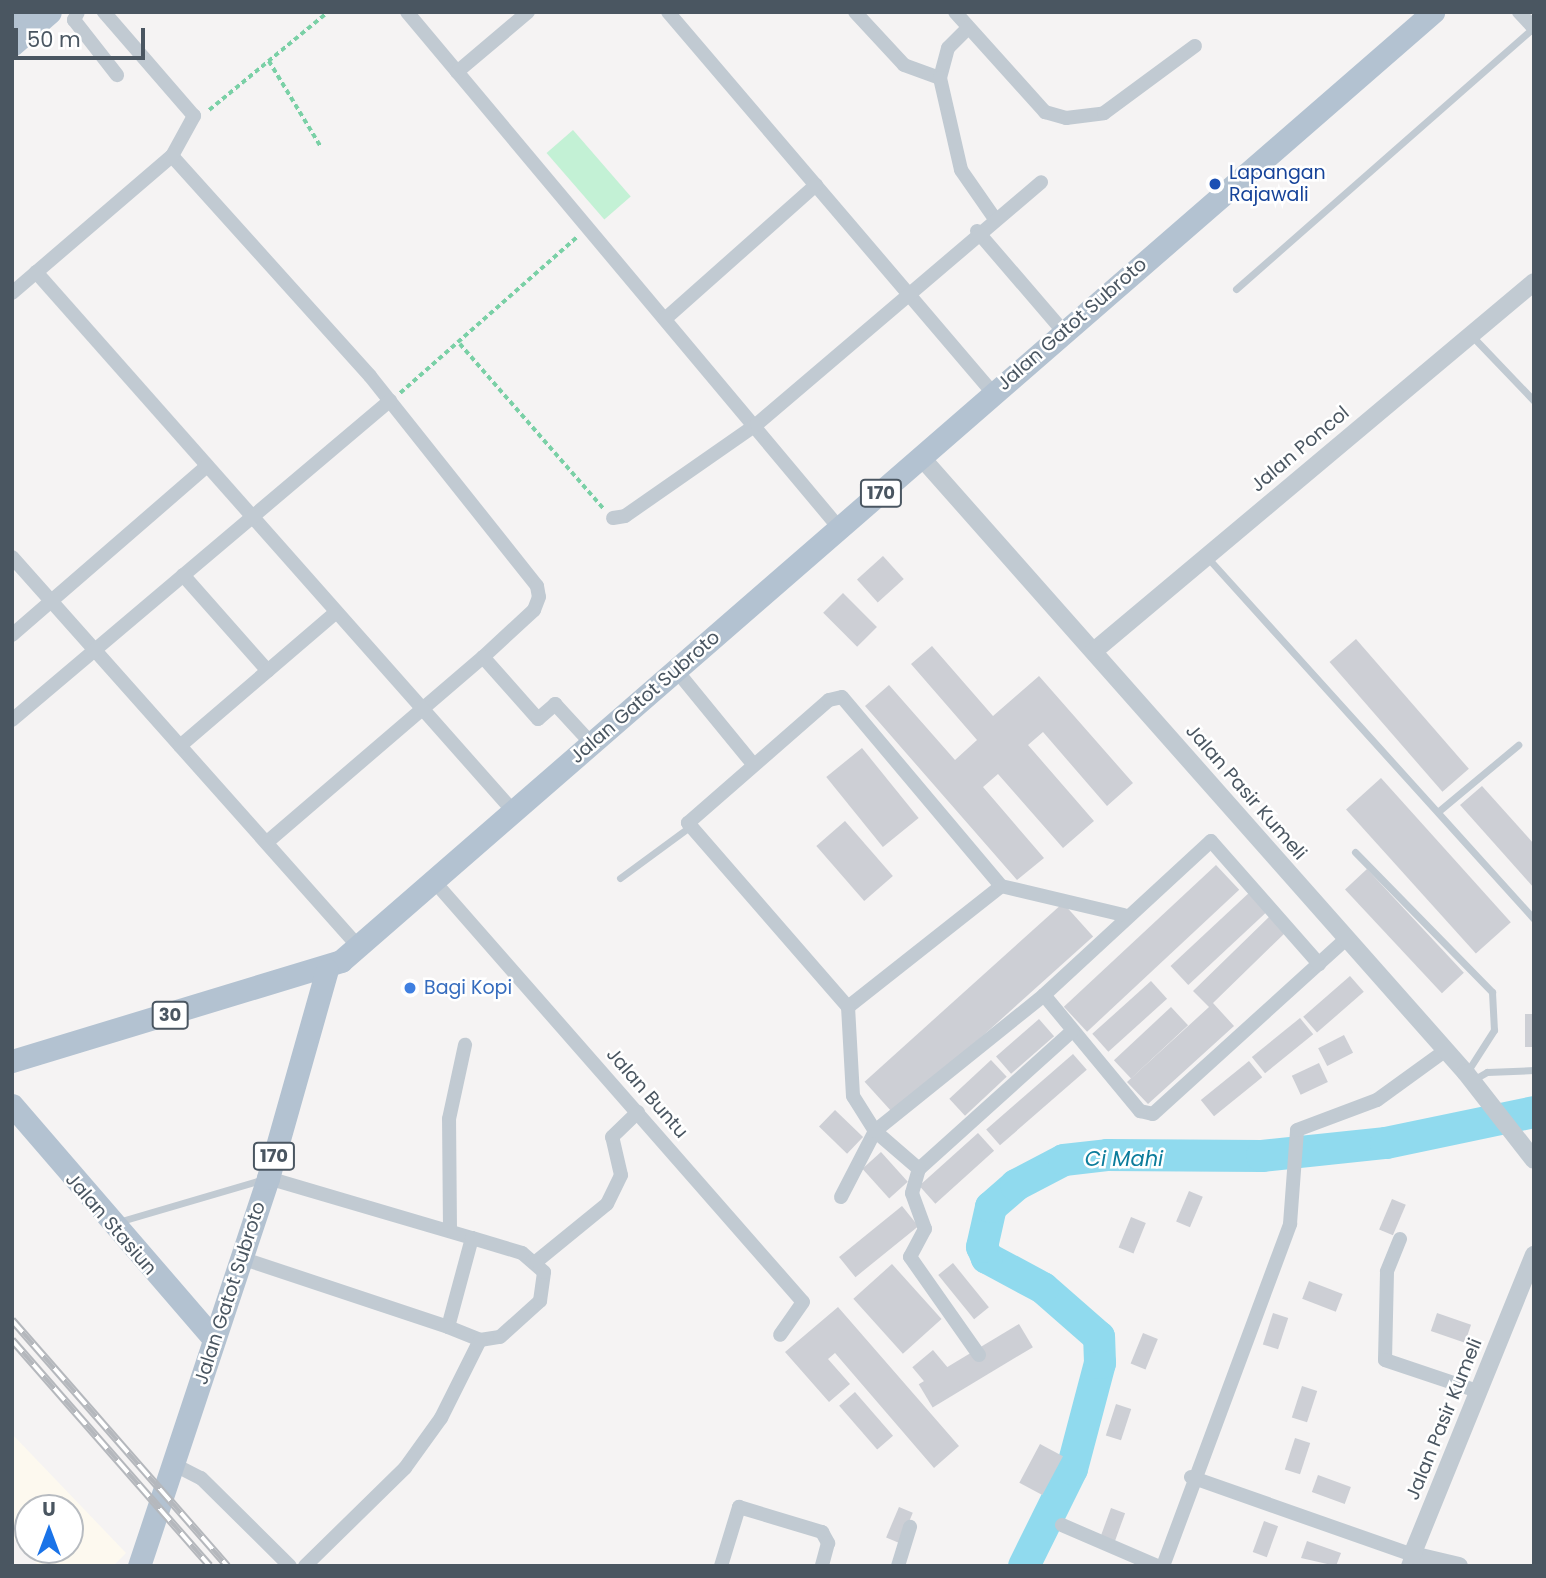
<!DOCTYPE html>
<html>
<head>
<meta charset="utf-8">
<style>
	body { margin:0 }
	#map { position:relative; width:1546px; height:1578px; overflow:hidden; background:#f5f3f3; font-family:Poppins,sans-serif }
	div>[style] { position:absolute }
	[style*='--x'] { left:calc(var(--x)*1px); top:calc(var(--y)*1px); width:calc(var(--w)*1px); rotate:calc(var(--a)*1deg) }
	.commercial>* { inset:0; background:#fdf9ef }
	.green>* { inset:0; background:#c3f1d5; transform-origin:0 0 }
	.river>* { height:32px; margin:-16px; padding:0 16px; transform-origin:16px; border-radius:16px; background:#90daee }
	.building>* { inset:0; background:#cdcfd5; transform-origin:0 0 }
	.path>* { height:3.5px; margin-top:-1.75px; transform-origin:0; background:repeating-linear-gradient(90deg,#7ad0a6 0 5px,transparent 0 8.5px) }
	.service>* { height:7px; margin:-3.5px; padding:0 3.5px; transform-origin:3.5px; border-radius:3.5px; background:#c1cad2 }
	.minor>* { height:14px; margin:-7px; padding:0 7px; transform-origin:7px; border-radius:7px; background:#c1cad2 }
	.tertiary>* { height:18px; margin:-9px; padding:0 9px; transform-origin:9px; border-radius:9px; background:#c1cad2 }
	.primary>* { height:23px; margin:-11.5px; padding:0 11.5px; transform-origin:11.5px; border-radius:11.5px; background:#b3c2d1 }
	.rail>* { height:8px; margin-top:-4px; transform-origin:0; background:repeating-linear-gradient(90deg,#fff 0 16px,#b5b8bd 0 32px); box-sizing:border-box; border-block:2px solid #b5b8bd }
	.dots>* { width:19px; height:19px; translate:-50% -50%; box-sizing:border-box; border:4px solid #fff; border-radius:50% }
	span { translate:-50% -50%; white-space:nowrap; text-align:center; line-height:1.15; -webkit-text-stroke:5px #fff; paint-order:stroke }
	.shield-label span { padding:2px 5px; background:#fff; border:2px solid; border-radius:5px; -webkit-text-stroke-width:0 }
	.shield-label { font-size:18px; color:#4a5661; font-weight:700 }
	.transit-label { font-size:19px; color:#164399 }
	.left { translate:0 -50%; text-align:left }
	.street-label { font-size:19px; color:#4a5661 }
	.shop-label { font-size:19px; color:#366cbe }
	.water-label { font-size:21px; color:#0c7c9b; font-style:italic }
	.frame { position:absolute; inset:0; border:14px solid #4a5661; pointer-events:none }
	.north { position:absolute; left:14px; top:1494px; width:70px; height:70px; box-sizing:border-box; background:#fff; border:2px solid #b7bbc0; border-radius:50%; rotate:0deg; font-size:19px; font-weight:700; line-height:28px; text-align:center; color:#4a5661 }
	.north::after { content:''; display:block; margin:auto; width:24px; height:32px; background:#1a73e8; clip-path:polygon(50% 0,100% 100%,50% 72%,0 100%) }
	.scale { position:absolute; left:14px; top:28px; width:131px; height:32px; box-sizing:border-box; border:4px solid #4a5661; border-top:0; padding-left:9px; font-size:21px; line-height:24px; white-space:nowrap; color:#4a5661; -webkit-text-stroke:5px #fff; paint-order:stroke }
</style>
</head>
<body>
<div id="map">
	<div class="commercial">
		<i style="clip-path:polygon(evenodd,12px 1434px,126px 1553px,113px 1566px,39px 1566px,12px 1537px,12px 1434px,28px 1508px,70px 1508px,70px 1550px,28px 1550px,28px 1508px)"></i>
	</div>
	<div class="green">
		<i style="left:573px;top:130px;width:88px;height:35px;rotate:49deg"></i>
	</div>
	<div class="river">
		<i style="--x:1024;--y:1566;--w:108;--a:-63.7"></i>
		<i style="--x:1072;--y:1469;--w:110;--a:-75.2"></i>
		<i style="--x:1100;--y:1363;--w:26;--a:-92"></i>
		<i style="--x:1099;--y:1337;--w:74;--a:-138.8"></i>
		<i style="--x:1043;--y:1288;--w:64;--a:-151.8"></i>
		<i style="--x:987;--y:1258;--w:12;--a:-114"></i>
		<i style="--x:982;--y:1247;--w:41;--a:-77.3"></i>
		<i style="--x:991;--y:1207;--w:33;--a:-41"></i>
		<i style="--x:1016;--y:1185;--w:54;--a:-27.5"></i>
		<i style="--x:1064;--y:1160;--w:43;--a:-6.6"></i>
		<i style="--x:1107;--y:1155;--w:155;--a:0.4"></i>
		<i style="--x:1262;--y:1156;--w:125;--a:-6"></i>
		<i style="--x:1386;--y:1143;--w:151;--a:-11.8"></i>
	</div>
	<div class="building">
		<i style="left:883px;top:556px;width:31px;height:35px;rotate:48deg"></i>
		<i style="left:843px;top:593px;width:48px;height:28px;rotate:45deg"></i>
		<i style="left:1356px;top:639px;width:172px;height:35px;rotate:49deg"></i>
		<i style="clip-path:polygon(932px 646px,993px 716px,1039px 676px,1133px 783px,1107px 806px,1043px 732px,1028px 745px,1094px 821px,1063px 848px,998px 774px,983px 787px,1044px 858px,1017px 880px,865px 706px,889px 685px,955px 760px,977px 740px,911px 664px)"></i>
		<i style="left:862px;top:748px;width:90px;height:46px;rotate:51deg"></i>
		<i style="left:1381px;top:778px;width:194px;height:47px;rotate:48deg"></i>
		<i style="clip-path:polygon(1482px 786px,1534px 844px,1534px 888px,1460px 805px)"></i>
		<i style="left:845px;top:821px;width:73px;height:38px;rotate:49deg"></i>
		<i style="left:1216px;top:865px;width:34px;height:208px;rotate:47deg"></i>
		<i style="left:1367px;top:869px;width:142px;height:30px;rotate:47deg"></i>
		<i style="left:1251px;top:891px;width:26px;height:110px;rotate:47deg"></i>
		<i style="left:1063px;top:903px;width:45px;height:267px;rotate:48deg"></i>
		<i style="clip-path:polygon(1271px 915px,1287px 931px,1213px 1003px,1234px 1026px,1148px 1104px,1127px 1082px,1209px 1007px,1193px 991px)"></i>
		<i style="left:1350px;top:976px;width:21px;height:62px;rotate:49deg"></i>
		<i style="left:1151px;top:981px;width:24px;height:79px;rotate:48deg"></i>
		<i style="left:1171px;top:1007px;width:25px;height:78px;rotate:47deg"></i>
		<i style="left:1525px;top:1014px;width:9px;height:33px"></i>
		<i style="left:1300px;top:1018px;width:21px;height:62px;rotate:51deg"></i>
		<i style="left:1039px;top:1019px;width:23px;height:57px;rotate:49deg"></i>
		<i style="left:1344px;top:1035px;width:20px;height:29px;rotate:63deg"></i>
		<i style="left:1073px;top:1054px;width:21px;height:115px;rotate:49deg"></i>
		<i style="left:991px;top:1060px;width:23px;height:57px;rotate:47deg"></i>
		<i style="left:1249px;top:1061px;width:21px;height:62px;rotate:51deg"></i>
		<i style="left:1319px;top:1063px;width:21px;height:30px;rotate:65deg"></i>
		<i style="left:835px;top:1110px;width:39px;height:23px;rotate:44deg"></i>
		<i style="left:978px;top:1133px;width:24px;height:79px;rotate:48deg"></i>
		<i style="left:881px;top:1152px;width:40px;height:25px;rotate:48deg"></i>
		<i style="left:1189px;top:1191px;width:15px;height:33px;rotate:23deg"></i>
		<i style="left:1392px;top:1199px;width:15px;height:33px;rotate:23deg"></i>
		<i style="left:902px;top:1206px;width:26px;height:81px;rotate:51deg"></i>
		<i style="left:1131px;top:1217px;width:16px;height:33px;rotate:22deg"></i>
		<i style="left:953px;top:1263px;width:57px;height:19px;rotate:51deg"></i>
		<i style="left:892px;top:1264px;width:74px;height:52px;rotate:48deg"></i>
		<i style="left:1309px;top:1281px;width:36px;height:19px;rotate:21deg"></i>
		<i style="clip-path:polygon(838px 1307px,959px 1446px,934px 1468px,835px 1353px,828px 1359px,850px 1384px,829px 1402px,785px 1352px)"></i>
		<i style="left:1273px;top:1313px;width:16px;height:33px;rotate:18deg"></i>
		<i style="left:1437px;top:1313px;width:36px;height:19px;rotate:19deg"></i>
		<i style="left:1019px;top:1324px;width:27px;height:117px;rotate:59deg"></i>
		<i style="left:1143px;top:1333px;width:16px;height:33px;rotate:22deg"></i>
		<i style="left:933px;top:1350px;width:45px;height:27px;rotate:50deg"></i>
		<i style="left:1302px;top:1386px;width:16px;height:33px;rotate:18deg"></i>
		<i style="left:855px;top:1392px;width:58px;height:21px;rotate:49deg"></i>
		<i style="left:1116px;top:1404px;width:16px;height:33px;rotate:18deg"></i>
		<i style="left:1295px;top:1438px;width:16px;height:33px;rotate:18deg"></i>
		<i style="left:1040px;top:1444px;width:26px;height:44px;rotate:28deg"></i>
		<i style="left:1318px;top:1475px;width:35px;height:18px;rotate:20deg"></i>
		<i style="left:899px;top:1507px;width:15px;height:33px;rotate:23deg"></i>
		<i style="left:1111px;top:1508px;width:15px;height:33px;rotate:20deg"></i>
		<i style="left:1264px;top:1521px;width:15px;height:33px;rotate:20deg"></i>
		<i style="clip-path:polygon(1307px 1541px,1341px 1553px,1336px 1566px,1301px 1558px)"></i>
	</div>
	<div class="path">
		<i style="--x:269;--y:61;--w:100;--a:58.8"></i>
		<i style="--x:209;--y:110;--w:154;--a:-39.5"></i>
		<i style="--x:460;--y:344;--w:219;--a:48.9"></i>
		<i style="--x:400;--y:393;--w:237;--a:-41.4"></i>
	</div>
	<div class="service">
		<i style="--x:1236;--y:289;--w:395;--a:-41.3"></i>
		<i style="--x:1471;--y:335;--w:91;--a:46.3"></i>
		<i style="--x:1206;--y:556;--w:489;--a:47.9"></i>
		<i style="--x:1440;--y:810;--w:102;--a:-39.8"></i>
		<i style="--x:1355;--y:852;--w:196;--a:45.6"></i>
		<i style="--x:1492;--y:992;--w:38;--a:87"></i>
		<i style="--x:1494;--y:1030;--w:50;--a:122.7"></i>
		<i style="--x:620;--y:878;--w:84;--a:-36.3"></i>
		<i style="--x:1473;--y:1080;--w:16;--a:-30"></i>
		<i style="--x:1487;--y:1072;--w:47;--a:-2.4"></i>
		<i style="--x:118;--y:1222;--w:149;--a:-16.4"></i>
	</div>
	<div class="minor">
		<i style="--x:78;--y:12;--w:9;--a:117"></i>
		<i style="--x:74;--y:20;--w:70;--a:52"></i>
		<i style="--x:407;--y:12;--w:674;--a:50.05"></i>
		<i style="--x:668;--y:12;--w:501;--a:49.54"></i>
		<i style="--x:855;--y:12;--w:72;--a:47.2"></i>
		<i style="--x:904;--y:65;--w:38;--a:20"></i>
		<i style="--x:955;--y:12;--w:135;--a:48"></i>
		<i style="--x:1045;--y:112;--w:22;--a:16"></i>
		<i style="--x:1066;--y:118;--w:38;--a:-7"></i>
		<i style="--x:1104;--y:113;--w:113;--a:-36.4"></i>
		<i style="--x:1519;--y:12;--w:22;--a:47"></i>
		<i style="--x:968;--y:28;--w:28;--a:135"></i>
		<i style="--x:948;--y:48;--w:31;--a:105"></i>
		<i style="--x:940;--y:78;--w:94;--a:77.1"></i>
		<i style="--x:961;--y:170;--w:56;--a:55.2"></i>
		<i style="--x:457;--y:72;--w:93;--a:-40.2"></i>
		<i style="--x:172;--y:156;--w:296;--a:48"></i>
		<i style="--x:370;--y:376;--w:268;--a:51.5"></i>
		<i style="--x:537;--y:586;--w:11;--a:80"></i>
		<i style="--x:539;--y:597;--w:14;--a:111"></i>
		<i style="--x:534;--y:610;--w:69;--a:137.3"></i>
		<i style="--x:483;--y:657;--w:284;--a:139.4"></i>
		<i style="--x:977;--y:231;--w:132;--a:49.3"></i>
		<i style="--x:36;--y:272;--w:720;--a:48.49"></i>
		<i style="--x:12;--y:293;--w:211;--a:-40.6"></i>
		<i style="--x:172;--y:156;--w:46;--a:-61.2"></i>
		<i style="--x:194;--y:116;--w:138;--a:-130.9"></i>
		<i style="--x:665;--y:319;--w:202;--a:-41.6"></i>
		<i style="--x:613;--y:518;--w:12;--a:-9"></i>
		<i style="--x:625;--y:516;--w:161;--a:-34.9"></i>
		<i style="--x:757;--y:424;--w:373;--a:-40.4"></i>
		<i style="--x:12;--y:557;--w:521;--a:48.35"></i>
		<i style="--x:183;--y:575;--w:128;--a:48.5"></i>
		<i style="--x:12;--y:635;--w:258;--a:-40.9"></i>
		<i style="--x:483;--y:657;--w:83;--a:48.4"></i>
		<i style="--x:538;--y:719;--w:23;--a:-41"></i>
		<i style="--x:555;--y:704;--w:53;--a:47.3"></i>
		<i style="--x:676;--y:670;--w:122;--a:50.7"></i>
		<i style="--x:12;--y:720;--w:495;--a:-40.2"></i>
		<i style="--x:180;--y:746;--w:203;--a:-40.6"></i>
		<i style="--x:433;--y:880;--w:561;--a:48.76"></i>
		<i style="--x:803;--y:1302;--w:40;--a:124.9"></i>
		<i style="--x:1044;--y:995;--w:151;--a:50.4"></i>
		<i style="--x:1140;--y:1111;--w:13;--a:13"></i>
		<i style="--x:1153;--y:1114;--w:262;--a:-42.2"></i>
		<i style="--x:848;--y:1007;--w:195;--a:-38.3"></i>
		<i style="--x:919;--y:1169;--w:206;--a:-42"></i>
		<i style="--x:268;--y:1178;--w:213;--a:16.4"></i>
		<i style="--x:472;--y:1238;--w:92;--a:105.1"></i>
		<i style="--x:448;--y:1327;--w:35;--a:22"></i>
		<i style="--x:480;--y:1340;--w:20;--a:-9"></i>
		<i style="--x:500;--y:1337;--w:54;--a:-42"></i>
		<i style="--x:540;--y:1301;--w:29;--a:-82"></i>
		<i style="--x:544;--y:1272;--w:29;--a:-139"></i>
		<i style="--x:522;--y:1253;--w:52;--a:-163.3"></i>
		<i style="--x:841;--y:1197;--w:74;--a:-62.7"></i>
		<i style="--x:875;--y:1131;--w:217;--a:-38.8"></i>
		<i style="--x:1044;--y:995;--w:227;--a:-42.7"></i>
		<i style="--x:1211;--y:841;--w:164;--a:48.7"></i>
		<i style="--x:450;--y:1230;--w:111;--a:-90.5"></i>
		<i style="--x:449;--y:1119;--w:76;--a:-77.8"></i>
		<i style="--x:1400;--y:1239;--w:35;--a:112"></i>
		<i style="--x:1387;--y:1272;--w:88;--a:91.3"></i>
		<i style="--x:1385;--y:1360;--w:97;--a:18.6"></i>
		<i style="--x:241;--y:1258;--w:218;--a:18.4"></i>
		<i style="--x:537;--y:1261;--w:90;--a:-39.2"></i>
		<i style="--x:607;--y:1204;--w:32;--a:-64"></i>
		<i style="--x:621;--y:1175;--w:39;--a:-103"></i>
		<i style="--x:612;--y:1137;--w:36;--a:-44"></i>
		<i style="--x:979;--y:1355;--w:120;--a:-125.1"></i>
		<i style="--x:910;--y:1257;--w:32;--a:-62"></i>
		<i style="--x:925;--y:1229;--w:38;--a:-110"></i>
		<i style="--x:912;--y:1193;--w:25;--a:-74"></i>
		<i style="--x:919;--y:1169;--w:58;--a:-139.2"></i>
		<i style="--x:875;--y:1131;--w:41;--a:-122.2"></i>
		<i style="--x:853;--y:1096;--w:89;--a:-93.2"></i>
		<i style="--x:848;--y:1007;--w:244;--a:-131"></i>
		<i style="--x:688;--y:823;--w:187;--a:-41.1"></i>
		<i style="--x:829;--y:700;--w:13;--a:-13"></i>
		<i style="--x:842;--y:697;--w:247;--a:49.9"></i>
		<i style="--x:1001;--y:886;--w:126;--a:13.3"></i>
		<i style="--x:175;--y:1465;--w:29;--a:27"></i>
		<i style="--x:201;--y:1478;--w:125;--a:44.7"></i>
		<i style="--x:1191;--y:1477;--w:234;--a:19.4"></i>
		<i style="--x:1412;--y:1555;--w:12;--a:110"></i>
		<i style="--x:1062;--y:1525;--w:103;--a:23.3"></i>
		<i style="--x:305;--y:1566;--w:140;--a:-44.4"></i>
		<i style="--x:405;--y:1468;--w:62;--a:-54.2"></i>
		<i style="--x:441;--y:1418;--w:87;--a:-63.4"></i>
		<i style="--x:721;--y:1566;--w:62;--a:-73"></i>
		<i style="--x:739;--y:1507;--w:87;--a:16.8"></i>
		<i style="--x:822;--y:1532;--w:13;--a:61"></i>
		<i style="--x:828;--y:1543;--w:24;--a:105"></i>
		<i style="--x:898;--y:1566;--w:41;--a:-72.9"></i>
		<i style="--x:1163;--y:1566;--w:365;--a:-69.6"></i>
		<i style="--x:1290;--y:1224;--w:94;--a:-85.7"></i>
		<i style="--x:1297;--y:1130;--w:85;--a:-20.6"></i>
		<i style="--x:1377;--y:1100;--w:85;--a:-35.9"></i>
	</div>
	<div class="tertiary">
		<i style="--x:921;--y:457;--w:822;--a:48.5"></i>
		<i style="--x:1466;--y:1073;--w:110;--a:52"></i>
		<i style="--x:1094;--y:651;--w:574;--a:-39.98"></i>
		<i style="--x:1459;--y:1566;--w:48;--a:-166.8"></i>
		<i style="--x:1412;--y:1555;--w:324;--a:-67.9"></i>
	</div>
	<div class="primary">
		<i style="--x:12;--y:20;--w:12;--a:-42"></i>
		<i style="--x:12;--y:45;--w:50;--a:-41"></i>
		<i style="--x:12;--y:1061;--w:344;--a:-16.9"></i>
		<i style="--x:341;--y:961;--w:1447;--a:-40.99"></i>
		<i style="--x:12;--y:1105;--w:309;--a:49.2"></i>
		<i style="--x:139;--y:1566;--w:409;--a:-71.6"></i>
		<i style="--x:268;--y:1178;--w:216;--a:-74.2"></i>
	</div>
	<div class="rail">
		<i style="--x:12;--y:1320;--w:327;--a:48.8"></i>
		<i style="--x:12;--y:1340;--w:300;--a:48.8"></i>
	</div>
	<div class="dots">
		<i style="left:1215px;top:184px;background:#1a4fb4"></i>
		<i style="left:410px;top:988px;background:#3f7fe0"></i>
	</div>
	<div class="shield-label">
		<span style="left:881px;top:493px">170</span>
		<span style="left:170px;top:1015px">30</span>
		<span style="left:274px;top:1156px">170</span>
	</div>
	<div class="transit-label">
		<span class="left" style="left:1229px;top:184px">Lapangan<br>Rajawali</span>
	</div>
	<div class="street-label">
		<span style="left:1072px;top:324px;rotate:-41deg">Jalan Gatot Subroto</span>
		<span style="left:1300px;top:449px;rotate:-40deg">Jalan Poncol</span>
		<span style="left:645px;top:697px;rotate:-41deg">Jalan Gatot Subroto</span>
		<span style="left:1246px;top:792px;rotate:49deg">Jalan Pasir Kumeli</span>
		<span style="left:647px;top:1093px;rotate:49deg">Jalan Buntu</span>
		<span style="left:111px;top:1224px;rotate:49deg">Jalan Stasiun</span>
		<span style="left:230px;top:1293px;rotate:-72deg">Jalan Gatot Subroto</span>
		<span style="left:1444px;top:1419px;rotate:-68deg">Jalan Pasir Kumeli</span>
	</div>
	<div class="shop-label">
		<span class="left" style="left:424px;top:988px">Bagi Kopi</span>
	</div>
	<div class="water-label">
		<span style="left:1124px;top:1159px">Ci Mahi</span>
	</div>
	<div class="frame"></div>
	<div class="north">U</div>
	<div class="scale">50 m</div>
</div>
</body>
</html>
